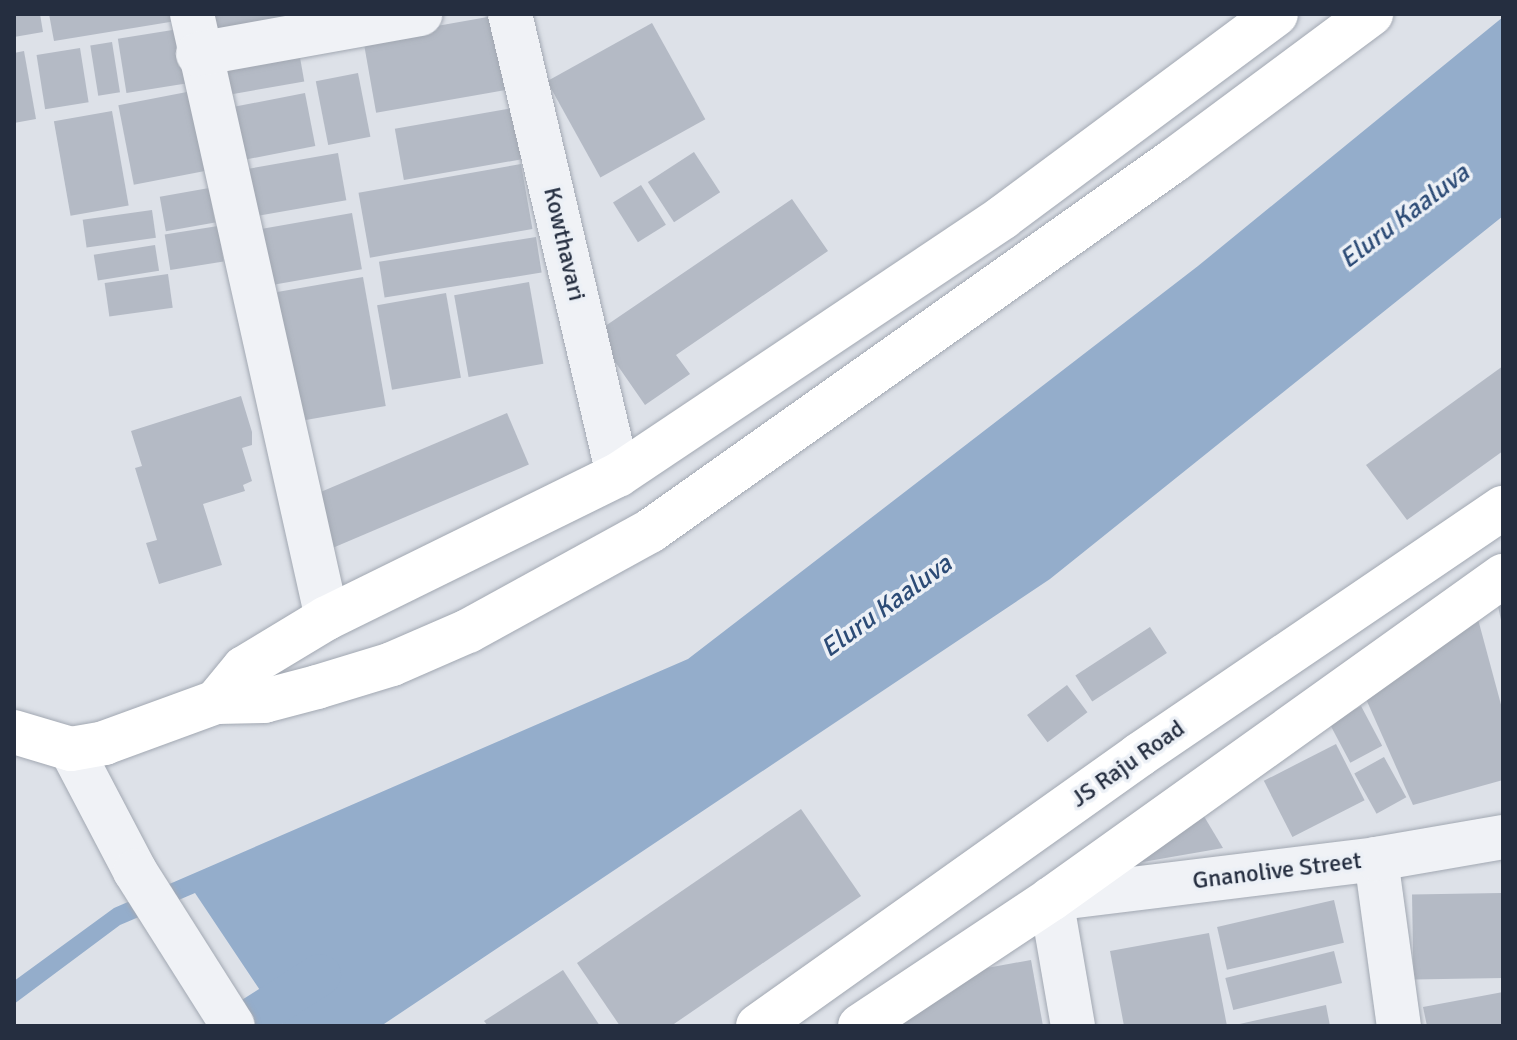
<!DOCTYPE html>
<html>
<head>
<meta charset="utf-8">
<style>
	body { margin:0 }
	#map { position:relative; width:1517px; height:1040px; overflow:hidden; background:#dde1e8; font-family:Signika,sans-serif }
	div>[style] { position:absolute }
	[style*='--x'] { left:calc(var(--x)*1px); top:calc(var(--y)*1px); width:calc(var(--w)*1px); rotate:calc(var(--a)*1deg) }
	.water>* { inset:0; background:#94adcb }
	.canal>* { height:42px; margin:-21px; padding:0 21px; transform-origin:21px; border-radius:21px; background:#94adcb }
	.building>* { inset:0; background:#b4bac5; transform-origin:0 0 }
	.roads { filter:drop-shadow(0 0 2px #a2a8b2) drop-shadow(0 0 2px #a2a8b2) }
	.minor>* { height:44px; margin:-22px; padding:0 22px; transform-origin:22px; border-radius:22px; background:#f0f2f6 }
	.tertiary>* { height:44px; margin:-22px; padding:0 22px; transform-origin:22px; border-radius:22px; background:#f0f2f6 }
	.primary>* { height:44px; margin:-22px; padding:0 22px; transform-origin:22px; border-radius:22px; background:#fff }
	span { translate:-50% -50%; white-space:nowrap; text-align:center; line-height:1.15; -webkit-text-stroke:7px #ecf0f6; paint-order:stroke }
	.street-label { font-size:24px; color:#252e40 }
	.water-label { font-size:26px; color:#2c4b76; font-style:italic }
	.frame { position:absolute; inset:0; border:16px solid #252e40; pointer-events:none }
</style>
</head>
<body>
<div id="map">
	<div class="water">
		<i style="clip-path:polygon(1503px 17px,1503px 216px,1050px 579px,381px 1026px,284px 1026px,195px 893px,120px 925px,14px 1004px,14px 981px,114px 908px,688px 659px,1198px 266px)"></i>
	</div>
	<div class="canal">
		<i style="--x:240;--y:1026;--w:95;--a:-32.5"></i>
	</div>
	<div class="building">
		<i style="clip-path:polygon(14px 14px,40px 14px,43px 32px,14px 37px)"></i>
		<i style="clip-path:polygon(49px 14px,174px 14px,176px 21px,54px 41px)"></i>
		<i style="clip-path:polygon(208px 14px,326px 14px,212px 36px)"></i>
		<i style="left:499px;top:15px;width:75px;height:138px;rotate:80deg"></i>
		<i style="left:652px;top:23px;width:110px;height:120px;rotate:61deg"></i>
		<i style="left:185px;top:28px;width:55px;height:68px;rotate:81deg"></i>
		<i style="left:112px;top:42px;width:51px;height:22px;rotate:81deg"></i>
		<i style="left:298px;top:46px;width:36px;height:75px;rotate:80deg"></i>
		<i style="left:80px;top:48px;width:55px;height:44px;rotate:81deg"></i>
		<i style="clip-path:polygon(24px 51px,36px 119px,14px 123px,14px 53px)"></i>
		<i style="left:358px;top:73px;width:65px;height:43px;rotate:79deg"></i>
		<i style="left:192px;top:91px;width:81px;height:75px;rotate:79deg"></i>
		<i style="left:305px;top:93px;width:54px;height:75px;rotate:79deg"></i>
		<i style="left:513px;top:108px;width:52px;height:120px;rotate:80deg"></i>
		<i style="left:112px;top:111px;width:96px;height:59px;rotate:80deg"></i>
		<i style="left:694px;top:152px;width:48px;height:55px;rotate:57deg"></i>
		<i style="left:338px;top:153px;width:48px;height:96px;rotate:80deg"></i>
		<i style="left:521px;top:164px;width:66px;height:165px;rotate:80deg"></i>
		<i style="left:641px;top:185px;width:47px;height:33px;rotate:58deg"></i>
		<i style="left:209px;top:188px;width:35px;height:50px;rotate:80deg"></i>
		<i style="clip-path:polygon(792px 199px,828px 251px,676px 355px,690px 374px,645px 405px,595px 333px)"></i>
		<i style="left:152px;top:210px;width:28px;height:70px;rotate:82deg"></i>
		<i style="left:352px;top:213px;width:57px;height:100px;rotate:80deg"></i>
		<i style="left:218px;top:226px;width:36px;height:54px;rotate:81deg"></i>
		<i style="left:536px;top:237px;width:36px;height:159px;rotate:81deg"></i>
		<i style="left:155px;top:245px;width:26px;height:62px;rotate:81deg"></i>
		<i style="left:168px;top:274px;width:34px;height:64px;rotate:82deg"></i>
		<i style="left:363px;top:277px;width:131px;height:87px;rotate:80deg"></i>
		<i style="left:529px;top:282px;width:83px;height:76px;rotate:80deg"></i>
		<i style="left:446px;top:293px;width:86px;height:70px;rotate:80deg"></i>
		<i style="clip-path:polygon(1503px 366px,1503px 451px,1407px 520px,1366px 465px)"></i>
		<i style="clip-path:polygon(241px 396px,252px 432px,252px 445px,242px 448px,252px 481px,243px 485px,245px 491px,203px 504px,222px 565px,159px 584px,146px 543px,157px 540px,135px 468px,142px 466px,131px 431px)"></i>
		<i style="left:507px;top:413px;width:56px;height:221px;rotate:67deg"></i>
		<i style="clip-path:polygon(1503px 585px,1503px 624px,1502px 625px,1494px 587px)"></i>
		<i style="clip-path:polygon(1475px 608px,1503px 712px,1503px 780px,1413px 805px,1366px 699px)"></i>
		<i style="left:1150px;top:627px;width:31px;height:89px;rotate:57deg"></i>
		<i style="left:1067px;top:685px;width:34px;height:50px;rotate:53deg"></i>
		<i style="left:1361px;top:706px;width:45px;height:36px;rotate:62deg"></i>
		<i style="left:1336px;top:744px;width:63px;height:81px;rotate:63deg"></i>
		<i style="left:1384px;top:757px;width:46px;height:34px;rotate:61deg"></i>
		<i style="clip-path:polygon(1199px 808px,1223px 848px,1114px 867px)"></i>
		<i style="clip-path:polygon(801px 809px,861px 896px,671px 1026px,620px 1026px,577px 963px)"></i>
		<i style="left:1501px;top:893px;width:85px;height:89px;rotate:89deg"></i>
		<i style="left:1334px;top:900px;width:44px;height:120px;rotate:77deg"></i>
		<i style="clip-path:polygon(1209px 933px,1227px 1026px,1124px 1026px,1110px 951px)"></i>
		<i style="left:1334px;top:951px;width:33px;height:112px;rotate:76deg"></i>
		<i style="clip-path:polygon(1031px 960px,1043px 1026px,899px 1026px,954px 974px)"></i>
		<i style="clip-path:polygon(563px 970px,600px 1026px,488px 1026px,484px 1021px)"></i>
		<i style="clip-path:polygon(1503px 992px,1503px 1026px,1427px 1026px,1423px 1007px)"></i>
		<i style="clip-path:polygon(1326px 1005px,1330px 1026px,1235px 1026px,1235px 1025px)"></i>
	</div>
	<div class="roads">
		<div class="minor">
			<i style="--x:192;--y:14;--w:619;--a:77.4"></i>
			<i style="--x:510;--y:14;--w:473;--a:76.8"></i>
			<i style="--x:198;--y:54;--w:226;--a:-10.2"></i>
			<i style="--x:1376;--y:859;--w:169;--a:82.2"></i>
			<i style="--x:1073;--y:1026;--w:129;--a:-99.8"></i>
			<i style="--x:1051;--y:899;--w:327;--a:-7"></i>
			<i style="--x:1376;--y:859;--w:129;--a:-9.8"></i>
		</div>
		<div class="tertiary">
			<i style="--x:71;--y:749;--w:138;--a:62.3"></i>
			<i style="--x:135;--y:871;--w:183;--a:57.7"></i>
		</div>
		<div class="primary">
			<i style="--x:216;--y:702;--w:44;--a:-50.5"></i>
			<i style="--x:244;--y:668;--w:97;--a:-31.1"></i>
			<i style="--x:327;--y:618;--w:324;--a:-26.2"></i>
			<i style="--x:618;--y:475;--w:463;--a:-33.8"></i>
			<i style="--x:1003;--y:217;--w:340;--a:-36.6"></i>
			<i style="--x:14;--y:732;--w:59;--a:16.6"></i>
			<i style="--x:71;--y:749;--w:34;--a:-10"></i>
			<i style="--x:104;--y:743;--w:119;--a:-20.1"></i>
			<i style="--x:216;--y:702;--w:48;--a:-1.2"></i>
			<i style="--x:264;--y:701;--w:55;--a:-14.8"></i>
			<i style="--x:317;--y:687;--w:78;--a:-17"></i>
			<i style="--x:392;--y:664;--w:83;--a:-23.5"></i>
			<i style="--x:468;--y:631;--w:208;--a:-28.8"></i>
			<i style="--x:650;--y:531;--w:641;--a:-35.28"></i>
			<i style="--x:1173;--y:161;--w:247;--a:-36.6"></i>
			<i style="--x:758;--y:1026;--w:468;--a:-35.4"></i>
			<i style="--x:1139;--y:755;--w:440;--a:-34.2"></i>
			<i style="--x:860;--y:1026;--w:229;--a:-33.6"></i>
			<i style="--x:1051;--y:899;--w:556;--a:-35.55"></i>
		</div>
	</div>
	<div class="street-label">
		<span style="left:564px;top:244px;rotate:77deg">Kowthavari</span>
		<span style="left:1128px;top:764px;rotate:-35deg">JS Raju Road</span>
		<span style="left:1277px;top:871px;rotate:-7deg">Gnanolive Street</span>
	</div>
	<div class="water-label">
		<span style="left:1405px;top:217px;rotate:-37deg">Eluru Kaaluva</span>
		<span style="left:887px;top:607px;rotate:-36deg">Eluru Kaaluva</span>
	</div>
	<div class="frame"></div>
</div>
</body>
</html>
